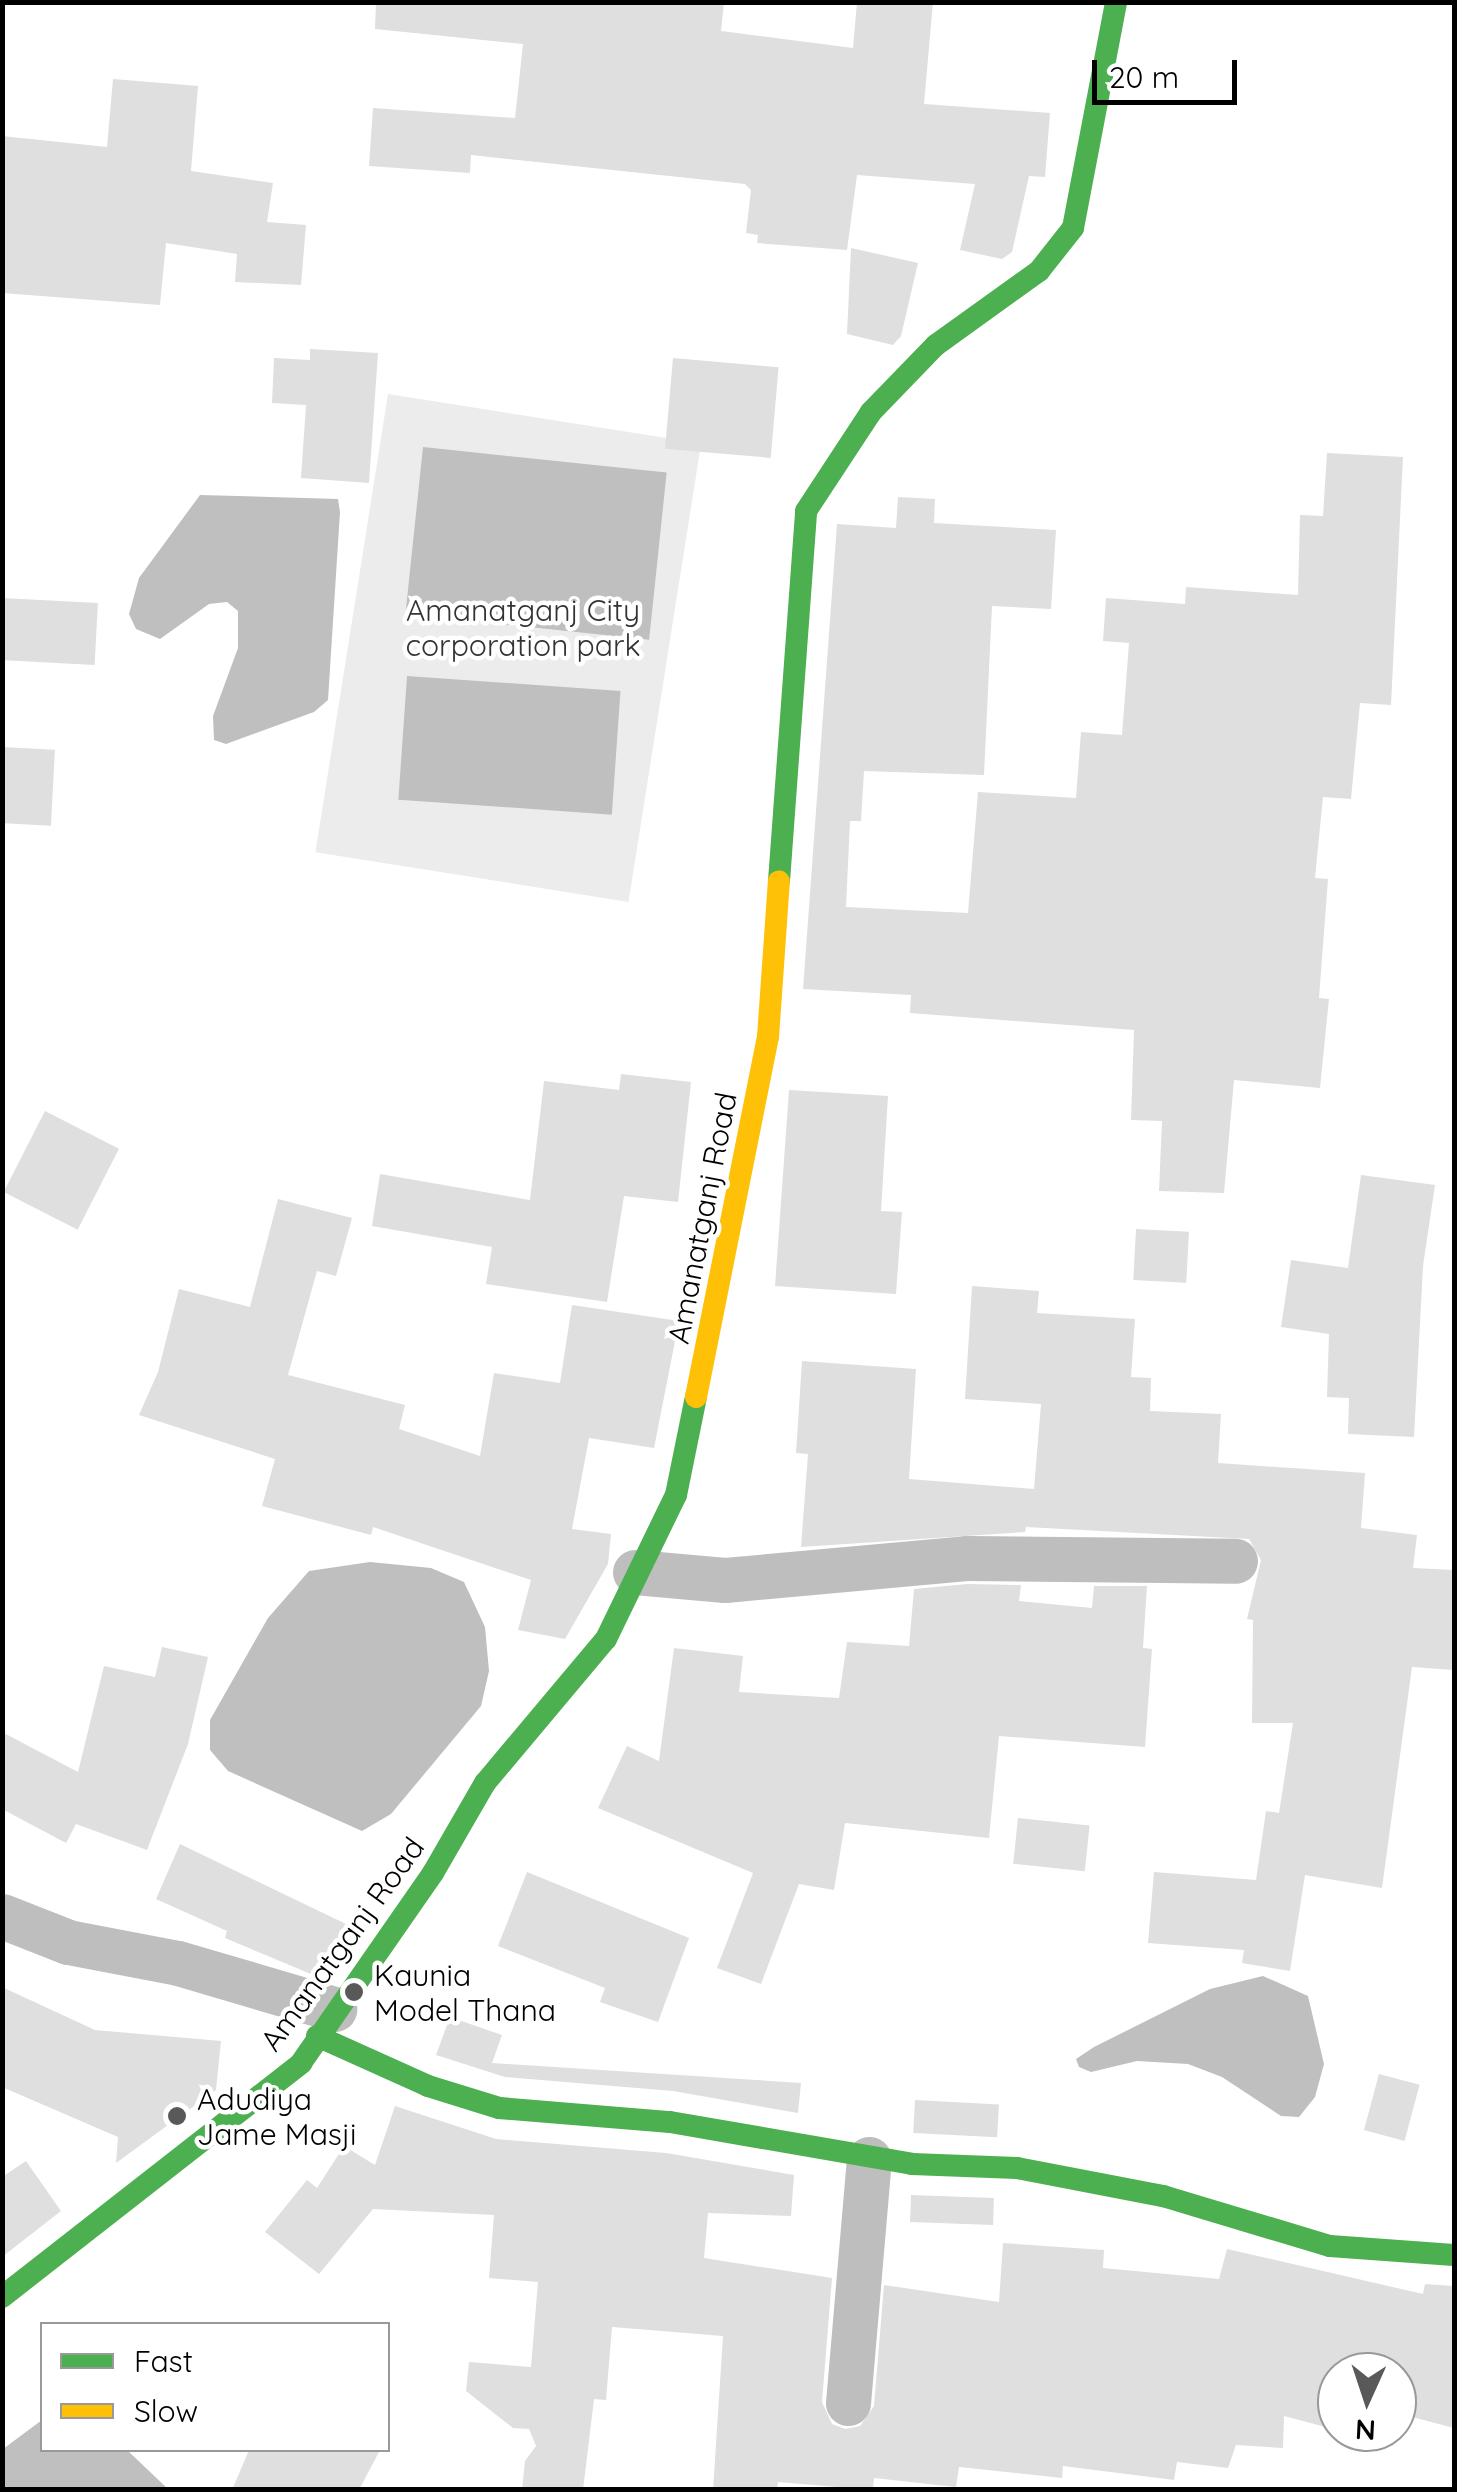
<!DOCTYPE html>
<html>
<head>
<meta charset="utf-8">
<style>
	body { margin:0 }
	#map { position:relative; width:1457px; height:2492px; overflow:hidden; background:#fff; font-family:Quicksand,sans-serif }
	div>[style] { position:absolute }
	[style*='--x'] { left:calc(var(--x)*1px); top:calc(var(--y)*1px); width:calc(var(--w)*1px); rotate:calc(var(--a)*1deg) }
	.green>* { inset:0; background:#ececec; transform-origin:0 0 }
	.water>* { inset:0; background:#bfbfbf; transform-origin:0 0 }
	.building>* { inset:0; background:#dfdfdf; transform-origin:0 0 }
	.street>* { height:45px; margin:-22.5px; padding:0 22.5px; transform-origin:22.5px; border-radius:22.5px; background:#bebebe }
	.fast>* { height:22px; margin:-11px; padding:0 11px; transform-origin:11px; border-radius:11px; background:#4caf50 }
	.slow>* { height:22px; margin:-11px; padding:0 11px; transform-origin:11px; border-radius:11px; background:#ffc107 }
	.dots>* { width:28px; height:28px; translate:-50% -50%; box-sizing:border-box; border:5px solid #fff; border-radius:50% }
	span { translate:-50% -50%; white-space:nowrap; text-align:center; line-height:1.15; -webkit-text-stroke:9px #fff; paint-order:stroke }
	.park-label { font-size:30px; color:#333 }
	.street-label { font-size:30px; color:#000 }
	.poi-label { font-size:30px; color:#000 }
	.left { translate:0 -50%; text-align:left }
	.frame { position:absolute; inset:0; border:5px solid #000; pointer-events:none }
	.legend { position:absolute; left:40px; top:2322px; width:350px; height:130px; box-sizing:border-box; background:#fff; border:2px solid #999; margin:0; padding:12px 18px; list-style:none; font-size:30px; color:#000 }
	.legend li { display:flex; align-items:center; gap:20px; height:50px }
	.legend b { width:50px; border:2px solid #999 }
	.north { position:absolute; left:1317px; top:2352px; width:100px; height:100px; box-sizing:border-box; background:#fff; border:2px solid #999; border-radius:50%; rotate:183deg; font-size:28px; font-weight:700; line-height:40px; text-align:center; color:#000 }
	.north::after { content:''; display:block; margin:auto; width:35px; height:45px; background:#595959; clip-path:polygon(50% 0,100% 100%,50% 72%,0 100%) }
	.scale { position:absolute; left:1092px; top:60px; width:145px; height:45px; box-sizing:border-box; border:5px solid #000; border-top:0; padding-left:12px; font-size:30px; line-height:35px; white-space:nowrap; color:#000; -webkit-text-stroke:8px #fff; paint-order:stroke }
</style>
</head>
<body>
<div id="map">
	<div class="green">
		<i style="left:388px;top:394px;width:317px;height:464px;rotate:9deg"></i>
	</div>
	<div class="water">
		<i style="left:423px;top:447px;width:245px;height:168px;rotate:6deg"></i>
		<i style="clip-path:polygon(200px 495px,338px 499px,340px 512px,328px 700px,314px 712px,226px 744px,214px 740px,213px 716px,238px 648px,238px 611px,227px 602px,209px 604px,160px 639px,136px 629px,129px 614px,139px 578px)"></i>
		<i style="left:407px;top:676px;width:214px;height:124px;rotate:4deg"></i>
		<i style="clip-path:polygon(370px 1562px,431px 1568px,464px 1582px,485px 1627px,489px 1671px,481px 1706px,391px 1814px,362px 1831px,228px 1771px,210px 1750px,210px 1720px,268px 1618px,309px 1571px)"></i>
		<i style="clip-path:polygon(1263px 1976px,1308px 1996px,1324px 2064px,1315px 2097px,1299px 2117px,1281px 2116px,1222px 2077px,1188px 2064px,1137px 2061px,1091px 2072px,1079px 2067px,1076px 2059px,1094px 2047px,1210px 1989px)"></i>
		<i style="clip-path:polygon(42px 2420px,42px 2450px,127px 2450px,168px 2489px,3px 2489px,3px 2449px)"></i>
	</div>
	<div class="building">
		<i style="clip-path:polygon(376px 2px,724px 2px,721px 31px,853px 48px,857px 2px,933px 2px,924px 104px,1050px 113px,1045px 177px,1029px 176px,1012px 252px,1002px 259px,960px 250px,975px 184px,857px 175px,847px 250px,757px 243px,758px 235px,746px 233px,751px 190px,745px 184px,471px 155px,470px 173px,369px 166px,373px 108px,515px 118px,523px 44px,375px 29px)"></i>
		<i style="clip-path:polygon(113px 79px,198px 86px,191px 171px,273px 183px,267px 222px,306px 225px,301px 285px,235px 282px,237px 254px,166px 243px,160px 305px,2px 293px,2px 136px,107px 147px)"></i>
		<i style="clip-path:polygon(851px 248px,918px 263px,901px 336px,893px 345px,847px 334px)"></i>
		<i style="clip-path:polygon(310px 349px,378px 353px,369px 483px,301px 478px,306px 405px,272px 403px,274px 358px,310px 360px)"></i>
		<i style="left:673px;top:358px;width:106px;height:91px;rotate:5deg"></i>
		<i style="clip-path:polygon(1327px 453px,1403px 457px,1391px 705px,1360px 703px,1351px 799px,1323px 797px,1315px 878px,1328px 879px,1319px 998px,1329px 999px,1320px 1088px,1234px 1080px,1224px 1193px,1159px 1191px,1162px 1121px,1131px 1120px,1134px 1030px,910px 1013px,911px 995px,803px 989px,837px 524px,896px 528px,898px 497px,935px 499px,934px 523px,1056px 530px,1051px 609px,992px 606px,984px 775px,864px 771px,861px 821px,850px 821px,846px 907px,968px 913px,978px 792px,1076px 798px,1081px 732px,1122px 735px,1129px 643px,1103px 641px,1106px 598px,1185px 604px,1186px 587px,1298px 595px,1300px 515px,1323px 516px)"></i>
		<i style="left:2px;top:598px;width:96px;height:62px;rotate:3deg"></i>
		<i style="left:2px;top:747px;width:53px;height:76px;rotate:3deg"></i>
		<i style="clip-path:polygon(621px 1074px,691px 1082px,678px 1202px,624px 1196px,607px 1302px,486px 1284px,492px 1247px,372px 1226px,380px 1174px,530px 1200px,544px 1081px,619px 1090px)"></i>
		<i style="clip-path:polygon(789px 1090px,888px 1096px,881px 1211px,902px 1212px,896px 1294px,775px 1286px)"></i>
		<i style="left:45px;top:1111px;width:83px;height:91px;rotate:27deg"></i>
		<i style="clip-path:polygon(1361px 1175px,1435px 1185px,1423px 1266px,1414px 1437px,1348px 1434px,1349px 1398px,1327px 1397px,1329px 1334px,1281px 1327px,1291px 1260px,1348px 1268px)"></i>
		<i style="clip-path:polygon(278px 1199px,352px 1218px,336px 1276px,317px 1271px,288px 1375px,405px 1405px,399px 1429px,480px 1456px,494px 1373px,560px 1383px,572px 1305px,679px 1321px,654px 1448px,589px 1438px,572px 1529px,611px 1534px,608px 1564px,565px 1639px,518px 1630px,531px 1580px,373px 1527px,371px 1535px,262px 1506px,275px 1459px,139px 1415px,158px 1372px,179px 1289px,250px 1307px)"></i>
		<i style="left:1136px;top:1229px;width:53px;height:51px;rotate:3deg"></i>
		<i style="clip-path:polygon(972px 1286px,1039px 1291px,1037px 1313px,1135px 1319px,1131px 1377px,1151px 1378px,1150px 1411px,1221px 1414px,1218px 1463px,1365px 1473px,1361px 1528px,1417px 1535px,1413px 1568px,1454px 1570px,1454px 1670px,1412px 1667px,1382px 1888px,1305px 1875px,1290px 1971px,1242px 1963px,1244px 1950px,1148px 1943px,1154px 1872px,1256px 1880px,1266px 1811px,1279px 1813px,1293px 1723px,1252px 1723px,1253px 1620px,1247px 1619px,1261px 1560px,1249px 1539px,1026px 1527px,1025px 1532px,801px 1547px,808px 1454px,796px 1453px,802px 1361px,916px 1369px,909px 1479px,1034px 1489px,1041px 1404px,965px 1399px)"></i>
		<i style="clip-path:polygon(967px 1584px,1021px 1585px,1019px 1601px,1092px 1608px,1094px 1586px,1147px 1586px,1143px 1648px,1152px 1649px,1145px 1747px,999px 1736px,989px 1838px,845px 1823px,834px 1890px,799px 1884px,761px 1984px,717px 1968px,753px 1873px,598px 1808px,627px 1746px,659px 1761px,674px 1648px,743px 1656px,739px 1692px,839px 1698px,847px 1642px,909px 1646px,914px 1589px)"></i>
		<i style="clip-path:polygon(162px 1647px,208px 1657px,188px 1744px,147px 1850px,76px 1824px,66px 1843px,2px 1809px,2px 1732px,78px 1772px,104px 1666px,155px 1677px)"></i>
		<i style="left:1018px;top:1818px;width:72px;height:46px;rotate:6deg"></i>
		<i style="clip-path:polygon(180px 1844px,346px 1924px,340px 1946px,318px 1977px,225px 1938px,227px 1931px,156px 1899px)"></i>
		<i style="clip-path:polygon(527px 1872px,689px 1938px,658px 2022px,600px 2002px,605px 1988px,498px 1946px)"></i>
		<i style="clip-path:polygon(2px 1987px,95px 2030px,221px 2041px,216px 2090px,116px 2163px,118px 2137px,2px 2087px)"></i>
		<i style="clip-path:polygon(450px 2017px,502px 2035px,492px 2063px,801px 2083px,798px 2113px,673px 2091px,505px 2077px,436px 2055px)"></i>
		<i style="left:1379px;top:2074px;width:42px;height:58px;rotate:15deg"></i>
		<i style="left:915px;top:2100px;width:84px;height:33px;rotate:3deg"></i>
		<i style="clip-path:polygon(395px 2106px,496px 2139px,666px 2153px,794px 2175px,791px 2216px,708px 2213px,704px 2258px,832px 2278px,822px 2402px,832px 2424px,845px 2429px,860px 2426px,874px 2406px,884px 2285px,999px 2302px,1003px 2243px,1104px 2250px,1103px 2268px,1219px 2279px,1227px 2249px,1423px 2294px,1425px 2284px,1454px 2286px,1454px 2428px,1397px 2413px,1397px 2372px,1337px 2372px,1337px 2430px,1284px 2416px,1283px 2448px,1236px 2445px,1228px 2468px,1177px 2462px,1174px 2480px,1063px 2466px,1062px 2478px,959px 2467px,956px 2487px,874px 2478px,873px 2490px,778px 2482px,777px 2490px,713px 2490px,723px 2336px,612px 2327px,606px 2400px,594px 2399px,583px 2490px,522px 2490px,525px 2461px,536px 2446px,529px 2429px,513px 2428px,466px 2391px,469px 2362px,531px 2367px,538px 2282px,489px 2278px,494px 2215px,373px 2209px,319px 2274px,265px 2232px,307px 2180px,317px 2188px,344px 2146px,375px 2165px)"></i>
		<i style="clip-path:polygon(26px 2161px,61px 2211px,2px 2257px,2px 2177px)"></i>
		<i style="left:911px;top:2195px;width:83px;height:27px;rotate:2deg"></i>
		<i style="clip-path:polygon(249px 2450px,380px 2450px,359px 2490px,232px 2490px)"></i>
	</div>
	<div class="street">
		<i style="--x:635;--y:1572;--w:90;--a:5.1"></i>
		<i style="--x:725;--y:1580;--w:242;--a:-5.2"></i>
		<i style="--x:966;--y:1558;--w:269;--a:0.6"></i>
		<i style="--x:2;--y:1916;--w:71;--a:21.5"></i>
		<i style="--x:68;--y:1942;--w:112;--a:10.8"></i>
		<i style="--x:178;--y:1963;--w:163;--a:16.4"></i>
		<i style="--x:848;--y:2403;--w:245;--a:-85.1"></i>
	</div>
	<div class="fast">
		<i style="--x:779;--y:881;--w:371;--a:-85.8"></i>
		<i style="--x:806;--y:511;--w:118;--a:-56.7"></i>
		<i style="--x:871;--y:412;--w:93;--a:-45.9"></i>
		<i style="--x:936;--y:345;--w:127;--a:-35.7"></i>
		<i style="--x:1039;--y:271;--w:55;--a:-51.7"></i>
		<i style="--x:1073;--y:228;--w:230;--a:-79.2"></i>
		<i style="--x:317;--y:2036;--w:122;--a:24.2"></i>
		<i style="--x:428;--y:2086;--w:74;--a:17.2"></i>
		<i style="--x:499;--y:2108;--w:172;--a:4.7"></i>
		<i style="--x:670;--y:2122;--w:246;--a:9.8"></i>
		<i style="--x:912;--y:2164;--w:105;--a:2.2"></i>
		<i style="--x:1017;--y:2168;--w:149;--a:10.9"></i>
		<i style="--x:1163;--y:2196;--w:174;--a:16.7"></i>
		<i style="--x:1330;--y:2246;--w:124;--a:4.2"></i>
		<i style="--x:2;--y:2297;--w:380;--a:-38"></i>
		<i style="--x:301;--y:2063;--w:231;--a:-55.2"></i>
		<i style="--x:433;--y:1873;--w:104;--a:-60"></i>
		<i style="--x:485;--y:1783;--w:188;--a:-50"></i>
		<i style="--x:606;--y:1639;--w:160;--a:-64.1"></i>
		<i style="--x:676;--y:1495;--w:100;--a:-78.5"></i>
	</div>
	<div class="slow">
		<i style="--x:696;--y:1397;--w:367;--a:-78.7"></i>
		<i style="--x:768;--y:1037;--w:156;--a:-86"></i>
	</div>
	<div class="dots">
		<i style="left:354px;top:1992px;background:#595959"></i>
		<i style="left:177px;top:2116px;background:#595959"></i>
	</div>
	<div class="park-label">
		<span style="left:523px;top:627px">Amanatganj City<br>corporation park</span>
	</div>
	<div class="street-label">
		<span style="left:702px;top:1218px;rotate:-79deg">Amanatganj Road</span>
		<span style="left:342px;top:1944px;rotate:-54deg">Amanatganj Road</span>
	</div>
	<div class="poi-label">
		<span class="left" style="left:374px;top:1992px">Kaunia<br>Model Thana</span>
		<span class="left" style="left:197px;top:2116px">Adudiya<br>Jame Masji</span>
	</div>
	<div class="frame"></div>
	<ul class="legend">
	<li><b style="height:12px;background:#4caf50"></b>Fast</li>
	<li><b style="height:12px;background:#ffc107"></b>Slow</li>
	</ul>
	<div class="north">N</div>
	<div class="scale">20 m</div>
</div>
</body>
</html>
